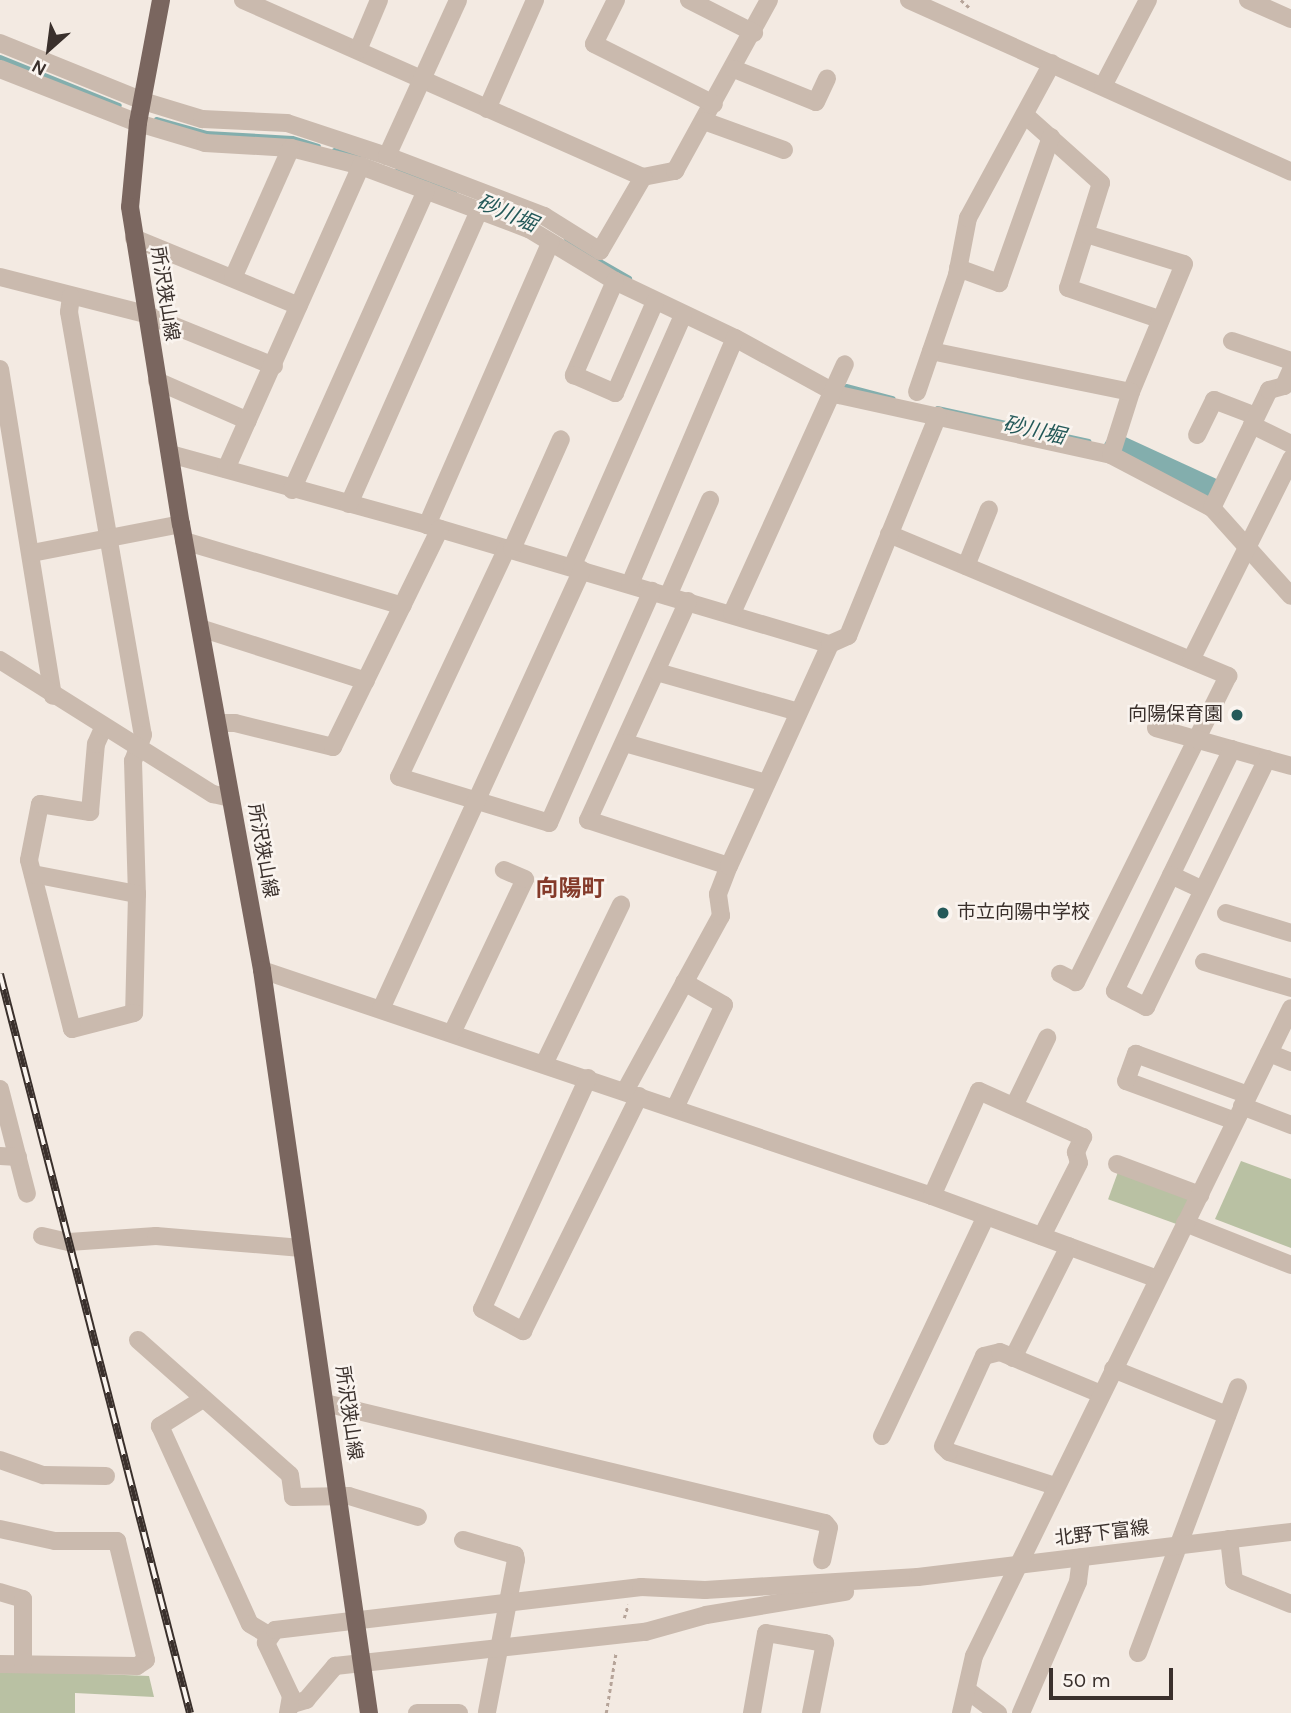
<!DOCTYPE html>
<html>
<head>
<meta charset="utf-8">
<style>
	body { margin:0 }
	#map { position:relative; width:1291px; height:1713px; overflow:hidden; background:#f3eae2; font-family:Karla,"Noto Sans JP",sans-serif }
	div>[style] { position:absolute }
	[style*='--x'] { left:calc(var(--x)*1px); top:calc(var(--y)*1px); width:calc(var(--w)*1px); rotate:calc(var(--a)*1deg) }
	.green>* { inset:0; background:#b9c1a3; transform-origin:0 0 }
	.stream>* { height:5px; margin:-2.5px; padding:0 2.5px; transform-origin:2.5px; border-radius:2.5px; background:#83aead }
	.river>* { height:30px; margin:-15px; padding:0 15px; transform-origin:15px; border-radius:15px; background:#83aead }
	.path>* { height:2.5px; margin-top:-1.25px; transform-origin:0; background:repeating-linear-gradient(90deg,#b6a499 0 3.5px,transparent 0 7px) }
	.minor>* { height:18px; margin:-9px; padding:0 9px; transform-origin:9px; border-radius:9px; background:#cabaae }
	.major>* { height:18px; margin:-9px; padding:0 9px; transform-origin:9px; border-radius:9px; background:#7a665f }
	.rail>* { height:8px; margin-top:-4px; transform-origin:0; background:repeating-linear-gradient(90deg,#faf4ef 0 16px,#3a302c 0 32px); box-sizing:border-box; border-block:2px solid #3a302c }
	.dots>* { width:19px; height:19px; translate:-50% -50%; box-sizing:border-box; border:4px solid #faf4ef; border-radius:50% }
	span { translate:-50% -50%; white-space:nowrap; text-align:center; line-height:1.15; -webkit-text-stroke:5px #faf4ef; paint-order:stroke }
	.street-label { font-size:19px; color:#3a302c }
	.poi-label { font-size:19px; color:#3a302c }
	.right { translate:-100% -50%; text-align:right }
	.left { translate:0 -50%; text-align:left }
	.water-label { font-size:21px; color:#245959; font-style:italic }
	.quarter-label { font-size:23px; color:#843a2a; font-weight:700 }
	.north { position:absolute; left:14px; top:14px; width:70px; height:70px; -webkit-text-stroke:5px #faf4ef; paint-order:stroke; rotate:208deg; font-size:19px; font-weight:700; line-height:28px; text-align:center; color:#3a302c }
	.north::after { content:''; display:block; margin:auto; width:24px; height:32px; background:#3a302c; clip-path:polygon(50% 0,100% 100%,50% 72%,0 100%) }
	.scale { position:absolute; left:1049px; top:1668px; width:124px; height:32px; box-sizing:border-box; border:4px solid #3a302c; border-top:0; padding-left:9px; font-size:21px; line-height:24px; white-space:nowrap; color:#3a302c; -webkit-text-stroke:5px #faf4ef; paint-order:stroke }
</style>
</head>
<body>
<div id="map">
	<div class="green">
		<i style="clip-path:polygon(1241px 1161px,1291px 1179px,1291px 1248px,1215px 1219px)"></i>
		<i style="left:1118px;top:1172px;width:77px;height:29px;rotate:20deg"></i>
		<i style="clip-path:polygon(0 1670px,149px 1676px,154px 1697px,75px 1693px,75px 1713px,0 1713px)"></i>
	</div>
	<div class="stream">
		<i style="--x:0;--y:57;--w:128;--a:22"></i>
		<i style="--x:156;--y:119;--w:52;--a:15.6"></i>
		<i style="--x:206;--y:133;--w:86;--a:3.3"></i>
		<i style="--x:292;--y:138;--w:27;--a:17"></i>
		<i style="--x:334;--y:150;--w:29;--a:16"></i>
		<i style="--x:397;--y:170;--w:61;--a:20.2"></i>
		<i style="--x:489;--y:204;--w:22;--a:22"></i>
		<i style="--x:565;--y:241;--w:74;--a:30"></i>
		<i style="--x:846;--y:386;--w:48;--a:14.6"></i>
		<i style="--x:937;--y:408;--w:155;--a:12.3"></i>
	</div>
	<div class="river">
		<i style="--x:1118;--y:450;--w:100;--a:24.8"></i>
	</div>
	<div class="path">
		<i style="--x:961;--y:0;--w:12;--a:42"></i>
		<i style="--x:624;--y:1618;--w:14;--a:-73"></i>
		<i style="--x:606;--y:1713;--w:62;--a:-80.7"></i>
	</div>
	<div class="minor">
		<i style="--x:243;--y:0;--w:437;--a:23.9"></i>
		<i style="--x:643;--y:177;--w:33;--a:-11"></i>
		<i style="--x:675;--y:171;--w:195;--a:-61.2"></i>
		<i style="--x:616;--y:0;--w:49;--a:116.6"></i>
		<i style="--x:594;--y:44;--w:134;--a:26.6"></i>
		<i style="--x:689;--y:0;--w:73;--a:26.9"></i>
		<i style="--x:909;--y:0;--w:419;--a:24.2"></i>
		<i style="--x:1248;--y:0;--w:47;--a:23.8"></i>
		<i style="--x:0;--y:43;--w:154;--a:22.1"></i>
		<i style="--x:143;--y:101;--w:62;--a:17"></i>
		<i style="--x:202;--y:119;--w:85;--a:2.7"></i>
		<i style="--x:287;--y:123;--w:105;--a:18.3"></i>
		<i style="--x:387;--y:156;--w:168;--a:20.9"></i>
		<i style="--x:544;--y:216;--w:66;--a:32"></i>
		<i style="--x:600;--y:251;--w:86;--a:-59.8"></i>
		<i style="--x:358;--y:50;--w:54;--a:-67.2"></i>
		<i style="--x:0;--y:69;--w:148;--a:21.4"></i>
		<i style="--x:138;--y:123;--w:70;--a:16.6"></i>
		<i style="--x:205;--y:143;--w:86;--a:3.3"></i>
		<i style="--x:291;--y:148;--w:72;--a:14.4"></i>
		<i style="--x:361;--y:166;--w:179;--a:20.6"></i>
		<i style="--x:529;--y:229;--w:100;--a:31.2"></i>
		<i style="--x:615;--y:281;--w:133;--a:25.4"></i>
		<i style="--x:735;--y:338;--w:119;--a:28.7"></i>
		<i style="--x:839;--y:395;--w:279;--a:12.4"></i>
		<i style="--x:1111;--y:455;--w:114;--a:27.7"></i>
		<i style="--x:1212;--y:508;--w:118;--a:48.1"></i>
		<i style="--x:734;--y:69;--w:88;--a:21.9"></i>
		<i style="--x:816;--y:102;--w:26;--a:-65"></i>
		<i style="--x:1103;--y:86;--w:97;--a:-62.4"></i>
		<i style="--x:487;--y:109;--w:119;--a:-66.2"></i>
		<i style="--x:1025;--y:115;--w:102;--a:41.8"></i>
		<i style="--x:1101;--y:183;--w:110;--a:107.4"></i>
		<i style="--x:1068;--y:288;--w:96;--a:18.8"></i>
		<i style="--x:704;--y:121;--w:85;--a:19.9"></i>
		<i style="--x:387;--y:156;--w:171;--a:-65.5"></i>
		<i style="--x:1086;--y:234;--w:102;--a:17"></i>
		<i style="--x:1184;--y:264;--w:139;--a:112.5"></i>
		<i style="--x:1131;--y:392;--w:66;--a:107.6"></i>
		<i style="--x:134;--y:238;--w:178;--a:22.4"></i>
		<i style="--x:958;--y:268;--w:44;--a:20.1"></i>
		<i style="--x:999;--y:283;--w:155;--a:-70.4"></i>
		<i style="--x:0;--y:277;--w:150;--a:14.3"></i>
		<i style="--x:145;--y:314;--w:139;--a:22"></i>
		<i style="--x:233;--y:278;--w:142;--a:-66"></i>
		<i style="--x:615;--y:281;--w:103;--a:113.6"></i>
		<i style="--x:574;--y:375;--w:45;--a:23.7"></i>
		<i style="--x:615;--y:393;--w:99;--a:-66.3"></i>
		<i style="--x:71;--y:296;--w:16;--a:97"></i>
		<i style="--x:69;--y:312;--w:429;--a:80.1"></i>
		<i style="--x:143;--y:735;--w:28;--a:111"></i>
		<i style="--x:133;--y:761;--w:133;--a:88.3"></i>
		<i style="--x:137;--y:894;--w:119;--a:91.4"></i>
		<i style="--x:134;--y:1013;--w:64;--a:165.5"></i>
		<i style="--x:72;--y:1029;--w:174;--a:-104.3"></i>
		<i style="--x:29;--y:860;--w:57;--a:-78.9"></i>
		<i style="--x:40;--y:804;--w:51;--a:9.1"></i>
		<i style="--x:90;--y:812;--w:68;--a:-85"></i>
		<i style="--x:96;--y:744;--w:17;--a:-66"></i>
		<i style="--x:1232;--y:341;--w:62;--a:18.7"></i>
		<i style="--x:931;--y:351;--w:204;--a:11.6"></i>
		<i style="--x:0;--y:369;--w:331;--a:80.8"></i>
		<i style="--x:157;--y:381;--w:99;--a:23.7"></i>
		<i style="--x:917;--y:392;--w:124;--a:-71.1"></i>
		<i style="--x:957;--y:275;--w:58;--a:-79.1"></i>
		<i style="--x:968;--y:218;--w:176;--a:-61.5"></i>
		<i style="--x:1252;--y:425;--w:43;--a:26"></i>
		<i style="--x:1197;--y:435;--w:39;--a:-64"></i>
		<i style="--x:1214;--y:400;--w:45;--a:20.9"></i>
		<i style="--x:170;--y:454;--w:267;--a:15.4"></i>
		<i style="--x:427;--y:525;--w:420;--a:16.5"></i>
		<i style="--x:226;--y:469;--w:332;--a:-66"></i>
		<i style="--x:292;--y:490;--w:328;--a:-65.9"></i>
		<i style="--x:349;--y:504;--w:321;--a:-66.1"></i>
		<i style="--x:1212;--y:508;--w:131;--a:-64.2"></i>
		<i style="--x:1269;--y:390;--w:16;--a:-15"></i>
		<i style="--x:1284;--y:386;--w:17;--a:-66"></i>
		<i style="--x:427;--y:525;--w:308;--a:-66.4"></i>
		<i style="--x:889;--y:534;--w:368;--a:22.7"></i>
		<i style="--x:1228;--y:676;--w:342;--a:116.4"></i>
		<i style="--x:1076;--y:982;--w:18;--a:-153"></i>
		<i style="--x:184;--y:541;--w:228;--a:16.5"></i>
		<i style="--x:507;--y:548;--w:253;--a:115.2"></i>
		<i style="--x:399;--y:777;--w:157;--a:17"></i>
		<i style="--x:549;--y:823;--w:254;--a:-66.1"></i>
		<i style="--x:512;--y:549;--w:120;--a:-66"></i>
		<i style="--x:32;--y:553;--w:152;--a:-11"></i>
		<i style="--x:966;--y:566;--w:61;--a:-68"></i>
		<i style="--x:572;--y:567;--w:275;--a:-66.2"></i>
		<i style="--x:630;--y:584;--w:267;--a:-66.9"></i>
		<i style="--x:668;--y:596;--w:105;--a:-66.4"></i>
		<i style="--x:688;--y:601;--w:241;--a:114.5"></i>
		<i style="--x:588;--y:820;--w:148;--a:18.1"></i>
		<i style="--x:732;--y:613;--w:273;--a:-65.6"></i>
		<i style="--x:200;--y:628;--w:174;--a:17.7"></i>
		<i style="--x:0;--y:660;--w:252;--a:32.2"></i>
		<i style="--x:213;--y:794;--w:18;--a:13"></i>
		<i style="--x:1191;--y:660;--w:225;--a:-63.5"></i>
		<i style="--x:657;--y:672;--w:147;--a:15.8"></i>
		<i style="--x:218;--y:723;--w:17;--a:0"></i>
		<i style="--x:235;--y:723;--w:101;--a:13.8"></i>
		<i style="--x:333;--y:747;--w:243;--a:-63.9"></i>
		<i style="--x:1156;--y:728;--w:140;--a:15.7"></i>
		<i style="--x:625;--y:743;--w:147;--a:15.8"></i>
		<i style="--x:1232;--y:749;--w:269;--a:115.8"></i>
		<i style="--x:1115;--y:991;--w:35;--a:27"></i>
		<i style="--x:1146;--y:1007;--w:276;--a:-64"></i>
		<i style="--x:33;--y:874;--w:106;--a:10.9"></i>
		<i style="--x:1171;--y:875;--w:35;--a:25"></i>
		<i style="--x:1226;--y:913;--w:68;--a:17.1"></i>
		<i style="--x:1204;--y:962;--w:91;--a:16.6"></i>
		<i style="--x:262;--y:970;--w:707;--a:18.64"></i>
		<i style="--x:932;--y:1196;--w:240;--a:20.2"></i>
		<i style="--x:381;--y:1009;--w:483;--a:-65.4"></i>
		<i style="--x:452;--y:1033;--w:170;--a:-64.6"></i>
		<i style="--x:525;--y:879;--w:23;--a:-157"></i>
		<i style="--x:1269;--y:1053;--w:24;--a:22"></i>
		<i style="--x:544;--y:1064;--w:177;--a:-64.2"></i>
		<i style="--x:588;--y:1078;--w:254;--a:114.6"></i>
		<i style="--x:482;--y:1309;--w:47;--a:28.2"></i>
		<i style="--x:523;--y:1331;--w:262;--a:-63.7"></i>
		<i style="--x:0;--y:1089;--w:108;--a:75.6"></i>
		<i style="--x:625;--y:1091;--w:200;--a:-61.3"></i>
		<i style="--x:721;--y:916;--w:22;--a:-98"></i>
		<i style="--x:718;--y:894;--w:30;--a:-69"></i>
		<i style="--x:729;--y:866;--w:244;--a:-65.5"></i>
		<i style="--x:830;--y:644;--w:20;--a:-24"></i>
		<i style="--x:848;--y:636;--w:238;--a:-67.8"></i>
		<i style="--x:1014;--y:1106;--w:76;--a:-64.1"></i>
		<i style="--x:1242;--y:1106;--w:53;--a:21.2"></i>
		<i style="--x:675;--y:1108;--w:114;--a:-64.6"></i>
		<i style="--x:724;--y:1005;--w:46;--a:-150.1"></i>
		<i style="--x:1235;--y:1121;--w:116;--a:-159.8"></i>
		<i style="--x:1126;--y:1081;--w:29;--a:-70"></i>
		<i style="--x:1136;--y:1054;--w:119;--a:20.1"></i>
		<i style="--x:0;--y:1156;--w:18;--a:3"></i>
		<i style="--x:1117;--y:1164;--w:89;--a:20.5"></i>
		<i style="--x:932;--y:1196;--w:115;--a:-65.9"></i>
		<i style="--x:979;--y:1091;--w:114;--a:23.9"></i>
		<i style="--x:1083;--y:1137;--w:17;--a:115"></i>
		<i style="--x:1076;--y:1152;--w:11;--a:75"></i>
		<i style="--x:1079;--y:1163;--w:82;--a:116.9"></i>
		<i style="--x:1185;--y:1223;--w:114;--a:21.6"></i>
		<i style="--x:42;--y:1236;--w:28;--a:13"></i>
		<i style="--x:69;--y:1242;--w:87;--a:-3.9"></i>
		<i style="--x:156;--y:1236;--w:146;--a:4.7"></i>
		<i style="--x:138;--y:1340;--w:203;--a:41.6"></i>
		<i style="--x:290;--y:1475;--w:22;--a:82"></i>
		<i style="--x:293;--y:1497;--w:56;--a:-1"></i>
		<i style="--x:349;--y:1496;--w:72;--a:16.9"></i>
		<i style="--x:1013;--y:1358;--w:125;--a:-63.4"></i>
		<i style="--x:1113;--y:1369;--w:123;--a:22"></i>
		<i style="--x:203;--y:1399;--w:51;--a:147.9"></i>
		<i style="--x:160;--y:1426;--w:217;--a:65.6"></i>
		<i style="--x:250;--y:1624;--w:21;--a:31"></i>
		<i style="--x:325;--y:1403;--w:514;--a:13.5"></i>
		<i style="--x:825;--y:1523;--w:6;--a:51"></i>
		<i style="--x:829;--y:1528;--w:33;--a:102"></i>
		<i style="--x:882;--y:1436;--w:243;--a:-64.7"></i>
		<i style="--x:0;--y:1460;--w:46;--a:19.2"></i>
		<i style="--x:43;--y:1475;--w:63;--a:0.9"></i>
		<i style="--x:1055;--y:1486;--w:111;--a:-162.2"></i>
		<i style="--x:949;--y:1452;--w:8;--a:-135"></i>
		<i style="--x:943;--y:1446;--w:99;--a:-65.5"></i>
		<i style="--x:984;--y:1356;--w:16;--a:-14"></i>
		<i style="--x:1000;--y:1352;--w:109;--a:22.6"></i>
		<i style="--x:0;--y:1529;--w:56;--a:12.3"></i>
		<i style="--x:55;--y:1541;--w:62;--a:0"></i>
		<i style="--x:117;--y:1541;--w:122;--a:76.3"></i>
		<i style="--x:146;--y:1660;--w:11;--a:146"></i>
		<i style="--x:137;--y:1666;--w:137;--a:-179.2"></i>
		<i style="--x:1229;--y:1539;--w:42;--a:83.2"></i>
		<i style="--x:1234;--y:1581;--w:61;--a:22"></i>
		<i style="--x:463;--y:1540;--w:54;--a:16.1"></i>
		<i style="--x:515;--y:1555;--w:5;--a:79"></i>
		<i style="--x:516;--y:1560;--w:155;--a:100.8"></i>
		<i style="--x:0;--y:1592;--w:24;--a:17"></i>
		<i style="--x:23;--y:1599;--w:65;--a:90"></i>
		<i style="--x:1138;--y:1653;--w:284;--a:-69.4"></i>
		<i style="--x:967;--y:1690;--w:39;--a:37"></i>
		<i style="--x:293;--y:1704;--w:14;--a:-17"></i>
		<i style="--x:306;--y:1700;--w:45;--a:-49.5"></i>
		<i style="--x:335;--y:1666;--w:312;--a:-6.3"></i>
		<i style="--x:645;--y:1632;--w:63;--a:-15.6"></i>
		<i style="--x:706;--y:1615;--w:141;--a:-9.4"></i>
		<i style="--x:288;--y:1713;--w:17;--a:-80"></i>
		<i style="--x:291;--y:1696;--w:59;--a:-115.3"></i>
		<i style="--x:266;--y:1643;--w:16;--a:-55"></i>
		<i style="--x:275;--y:1630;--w:369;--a:-6.7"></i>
		<i style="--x:641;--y:1587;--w:64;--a:2.7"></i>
		<i style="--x:705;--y:1590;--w:213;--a:-3.5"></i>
		<i style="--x:918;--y:1577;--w:376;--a:-6.9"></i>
		<i style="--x:417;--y:1713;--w:42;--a:0"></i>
		<i style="--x:752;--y:1713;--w:81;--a:-80.1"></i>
		<i style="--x:766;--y:1633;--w:60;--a:9.6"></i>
		<i style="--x:825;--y:1643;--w:71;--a:101.3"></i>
		<i style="--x:961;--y:1713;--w:58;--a:-77.2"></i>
		<i style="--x:974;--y:1656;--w:721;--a:-63.93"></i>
		<i style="--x:1021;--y:1713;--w:143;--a:-66.5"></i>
		<i style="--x:1078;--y:1582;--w:25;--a:-83"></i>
	</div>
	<div class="major">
		<i style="--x:161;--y:0;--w:125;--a:100.6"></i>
		<i style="--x:138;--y:123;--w:84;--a:95.4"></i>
		<i style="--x:130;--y:207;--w:321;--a:80.9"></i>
		<i style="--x:181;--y:524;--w:453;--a:79.7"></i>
		<i style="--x:262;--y:970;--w:751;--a:81.81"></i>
	</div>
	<div class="rail">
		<i style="--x:0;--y:974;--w:763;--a:75.58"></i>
	</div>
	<div class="dots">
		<i style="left:1237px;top:715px;background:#245959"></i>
		<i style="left:943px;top:913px;background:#245959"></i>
	</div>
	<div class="street-label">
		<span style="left:164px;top:294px;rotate:81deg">所沢狭山線</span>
		<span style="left:262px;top:851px;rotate:80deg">所沢狭山線</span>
		<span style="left:348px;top:1413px;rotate:82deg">所沢狭山線</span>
		<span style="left:1102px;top:1534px;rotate:-7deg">北野下富線</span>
	</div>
	<div class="poi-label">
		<span class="right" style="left:1223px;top:715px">向陽保育園</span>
		<span class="left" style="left:957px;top:913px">市立向陽中学校</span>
	</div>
	<div class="water-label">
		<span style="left:507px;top:213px;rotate:23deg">砂川堀</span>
		<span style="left:1034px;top:430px;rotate:13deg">砂川堀</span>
	</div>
	<div class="quarter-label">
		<span style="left:570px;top:889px">向陽町</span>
	</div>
	<div class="north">N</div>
	<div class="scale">50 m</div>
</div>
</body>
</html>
